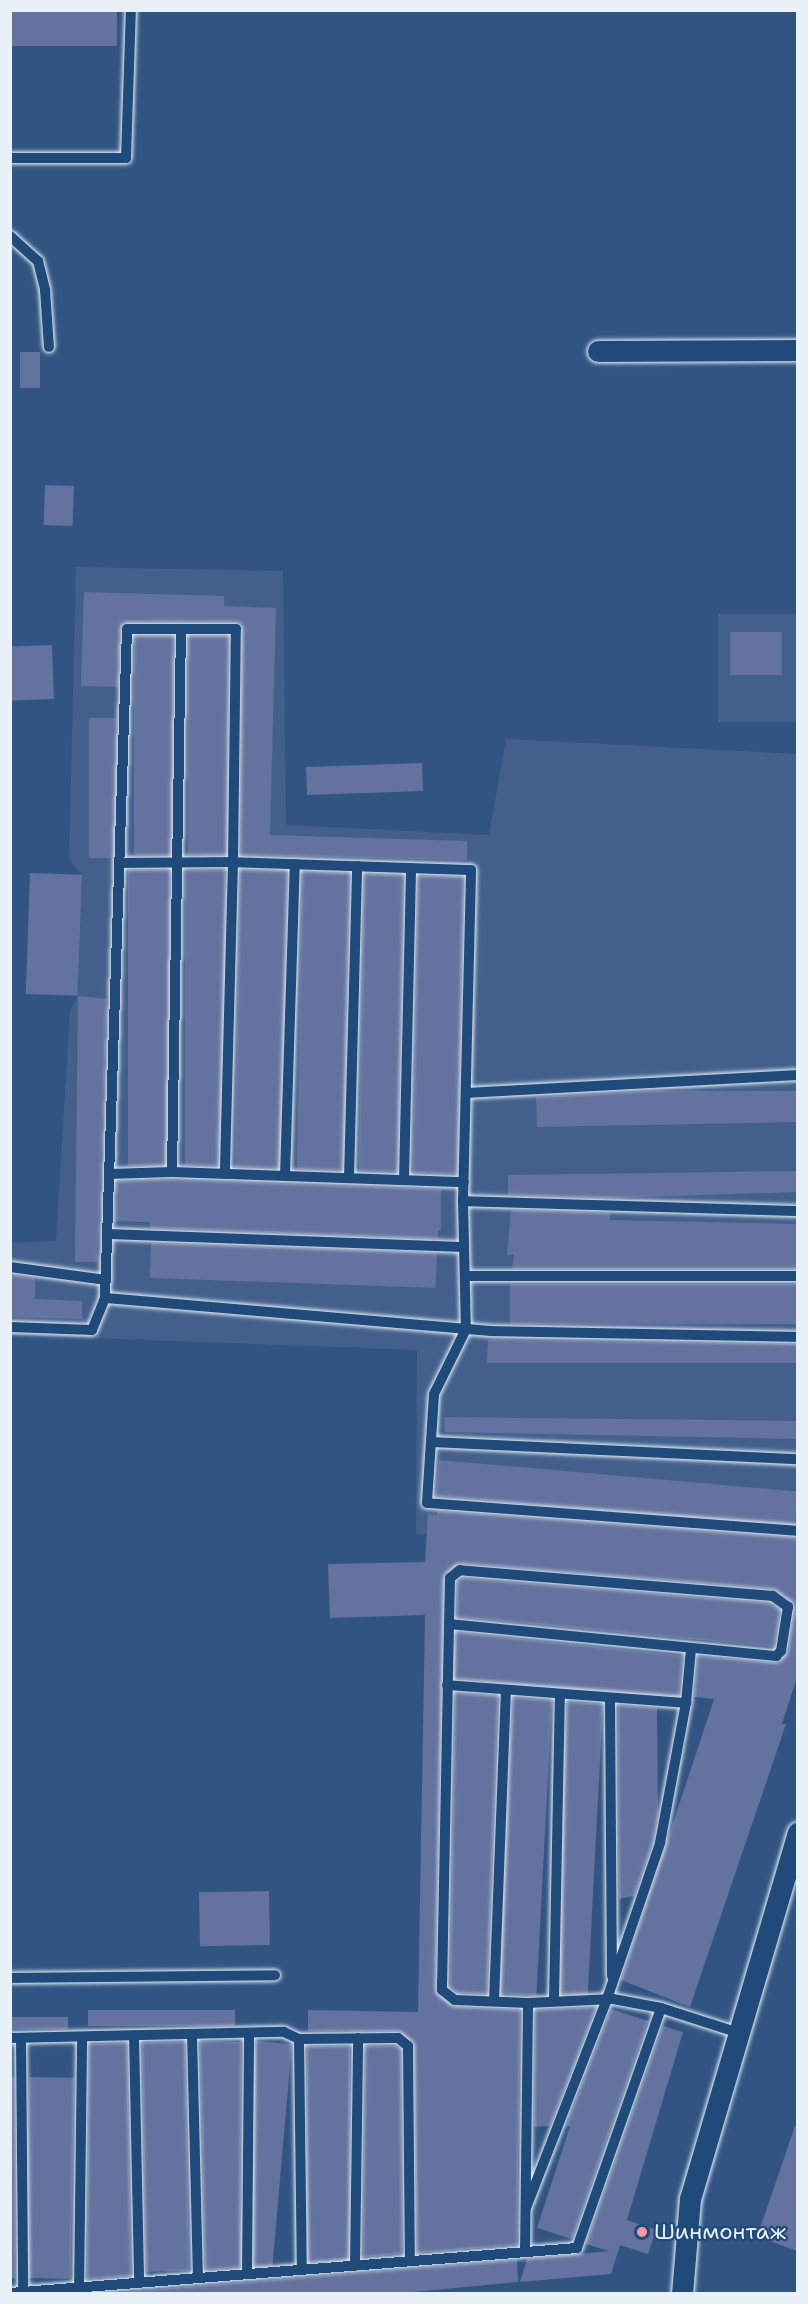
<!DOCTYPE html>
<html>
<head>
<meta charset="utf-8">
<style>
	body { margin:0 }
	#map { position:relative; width:808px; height:2304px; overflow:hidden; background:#315483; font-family:"Shantell Sans",sans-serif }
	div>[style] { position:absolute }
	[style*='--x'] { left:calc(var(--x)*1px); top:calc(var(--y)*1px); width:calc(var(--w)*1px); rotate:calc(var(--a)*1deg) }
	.built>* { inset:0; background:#43608d; transform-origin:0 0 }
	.building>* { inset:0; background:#63729e; transform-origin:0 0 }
	.roads { filter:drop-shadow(0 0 2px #e8f1f8) drop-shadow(0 0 2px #e8f1f8) }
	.lane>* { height:10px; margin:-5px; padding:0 5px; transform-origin:5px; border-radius:5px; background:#1f4a7a }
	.street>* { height:21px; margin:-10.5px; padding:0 10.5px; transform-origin:10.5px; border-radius:10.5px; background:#1f4a7a }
	.dots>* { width:16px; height:16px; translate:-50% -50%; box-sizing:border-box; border:3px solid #1f4a7a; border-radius:50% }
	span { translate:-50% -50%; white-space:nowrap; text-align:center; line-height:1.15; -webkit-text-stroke:4.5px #1f4a7a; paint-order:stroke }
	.poi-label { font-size:22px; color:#e8f1f8 }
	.left { translate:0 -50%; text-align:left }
	.frame { position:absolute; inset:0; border:12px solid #e8f1f8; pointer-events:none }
</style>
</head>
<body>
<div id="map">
	<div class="built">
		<i style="clip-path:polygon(76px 567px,283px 571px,286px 825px,489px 835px,506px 739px,797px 754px,797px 1566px,416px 1534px,417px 1350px,11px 1335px,11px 1243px,56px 1241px,70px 1010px,78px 996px,82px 875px,69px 859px)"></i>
		<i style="left:797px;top:614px;width:108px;height:79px;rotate:90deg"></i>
	</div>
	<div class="building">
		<i style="left:10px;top:10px;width:107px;height:36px"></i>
		<i style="left:20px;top:352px;width:20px;height:36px"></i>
		<i style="left:45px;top:485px;width:29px;height:40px;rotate:2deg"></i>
		<i style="clip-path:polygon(84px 592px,224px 596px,224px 606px,276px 608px,270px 835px,467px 841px,467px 860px,241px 855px,242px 625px,236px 621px,124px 622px,120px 629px,118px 687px,81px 686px)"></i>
		<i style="left:730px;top:632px;width:52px;height:43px"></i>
		<i style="left:134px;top:636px;width:39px;height:219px"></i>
		<i style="left:188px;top:636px;width:40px;height:219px"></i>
		<i style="left:52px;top:645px;width:54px;height:42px;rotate:88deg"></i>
		<i style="left:89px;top:718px;width:28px;height:140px"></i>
		<i style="left:422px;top:763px;width:28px;height:116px;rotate:88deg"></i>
		<i style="left:128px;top:870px;width:42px;height:296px"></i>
		<i style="left:185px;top:870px;width:40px;height:295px"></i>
		<i style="left:240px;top:870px;width:47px;height:297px;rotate:1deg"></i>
		<i style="left:302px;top:872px;width:47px;height:297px;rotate:1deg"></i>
		<i style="left:30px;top:873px;width:52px;height:121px;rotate:2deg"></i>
		<i style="left:364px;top:874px;width:39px;height:297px;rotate:1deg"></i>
		<i style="left:418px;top:876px;width:45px;height:297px;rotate:1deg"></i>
		<i style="clip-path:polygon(78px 996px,107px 999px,97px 1262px,75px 1262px)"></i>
		<i style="clip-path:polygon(649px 1091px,798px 1091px,798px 1122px,537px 1127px,536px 1097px)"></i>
		<i style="clip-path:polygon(798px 1171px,798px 1192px,610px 1198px,508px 1195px,508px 1175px)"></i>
		<i style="clip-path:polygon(172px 1180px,441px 1189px,441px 1231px,438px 1231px,438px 1239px,150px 1228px,150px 1222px,115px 1221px,116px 1181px)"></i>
		<i style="clip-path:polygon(511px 1210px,610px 1213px,610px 1220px,798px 1224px,798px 1269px,512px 1269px,514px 1255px,507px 1255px)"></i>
		<i style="left:151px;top:1243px;width:286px;height:35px;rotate:2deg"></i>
		<i style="clip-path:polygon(10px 1275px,35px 1278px,35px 1299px,82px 1301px,82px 1319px,10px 1317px)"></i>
		<i style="left:510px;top:1284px;width:288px;height:40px"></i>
		<i style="clip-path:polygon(488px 1340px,797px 1344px,798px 1363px,487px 1363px)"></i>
		<i style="clip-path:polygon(444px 1417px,798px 1421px,798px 1439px,445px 1432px)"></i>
		<i style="left:439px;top:1460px;width:360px;height:36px;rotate:5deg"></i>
		<i style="clip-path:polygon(437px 1511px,798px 1538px,798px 1674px,782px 1724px,786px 1724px,690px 2007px,621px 1980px,714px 1699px,694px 1697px,698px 1656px,779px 1663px,788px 1652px,795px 1604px,774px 1589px,461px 1563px,444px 1574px,435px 1990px,454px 2007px,520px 2010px,517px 2245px,417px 2253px,414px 2042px,398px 2031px,308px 2031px,308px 2010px,418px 2012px,425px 1615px,330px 1618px,328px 1564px,425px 1562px,428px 1514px,437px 1515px)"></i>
		<i style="clip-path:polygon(462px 1578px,770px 1603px,780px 1610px,774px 1647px,457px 1617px,457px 1582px)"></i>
		<i style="left:456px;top:1632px;width:228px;height:46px;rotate:6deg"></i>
		<i style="clip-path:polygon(455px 1693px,498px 1696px,487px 1994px,458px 1993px,450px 1986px)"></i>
		<i style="left:513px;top:1698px;width:39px;height:296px;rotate:3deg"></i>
		<i style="left:567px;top:1702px;width:36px;height:292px;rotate:3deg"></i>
		<i style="clip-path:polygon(618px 1705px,657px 1708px,658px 1815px,653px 1841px,634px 1896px,619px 1899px)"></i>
		<i style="left:269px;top:1891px;width:54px;height:70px;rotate:89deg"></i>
		<i style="clip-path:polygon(596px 2007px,550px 2126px,534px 2127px,535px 2010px)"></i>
		<i style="clip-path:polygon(611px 2009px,648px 2021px,572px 2239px,537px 2228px,570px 2126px,566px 2126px)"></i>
		<i style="left:235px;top:2010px;width:16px;height:147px;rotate:90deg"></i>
		<i style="left:68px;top:2017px;width:12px;height:58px;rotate:90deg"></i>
		<i style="clip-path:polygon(663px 2026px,683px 2032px,627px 2220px,656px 2230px,648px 2254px,620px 2245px,611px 2274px,520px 2282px,527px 2259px,609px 2251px,586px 2244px)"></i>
		<i style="clip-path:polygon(200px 2041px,241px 2042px,240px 2267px,205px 2270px)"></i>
		<i style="left:256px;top:2041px;width:36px;height:225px;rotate:5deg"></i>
		<i style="left:185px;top:2042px;width:229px;height:43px;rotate:89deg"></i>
		<i style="clip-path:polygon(127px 2043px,131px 2276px,87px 2279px,89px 2044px)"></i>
		<i style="left:307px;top:2046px;width:43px;height:216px"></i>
		<i style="clip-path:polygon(365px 2046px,395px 2046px,401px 2050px,402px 2254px,363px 2257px)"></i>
		<i style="clip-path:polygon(10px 2076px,14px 2077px,15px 2278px,10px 2279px)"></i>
		<i style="left:29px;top:2077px;width:45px;height:201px;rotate:1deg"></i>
		<i style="clip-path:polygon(795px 2126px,798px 2126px,798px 2251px,757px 2237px)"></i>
		<i style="clip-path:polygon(517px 2260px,518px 2282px,393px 2294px,98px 2294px)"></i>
	</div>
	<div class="roads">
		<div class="lane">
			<i style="--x:10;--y:158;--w:116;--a:0"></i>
			<i style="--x:126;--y:158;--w:148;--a:-88.1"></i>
			<i style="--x:10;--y:236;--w:38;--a:42"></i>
			<i style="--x:38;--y:261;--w:30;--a:76"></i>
			<i style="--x:45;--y:290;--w:57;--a:86"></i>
			<i style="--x:119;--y:863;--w:114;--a:-0.5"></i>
			<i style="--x:233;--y:862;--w:312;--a:91.5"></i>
			<i style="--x:466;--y:1093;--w:332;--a:-3.1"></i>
			<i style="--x:172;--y:1172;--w:292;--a:2"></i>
			<i style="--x:109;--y:1174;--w:63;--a:-1.8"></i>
			<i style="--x:172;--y:1172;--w:543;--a:-89.05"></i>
			<i style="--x:285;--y:1176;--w:312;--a:-88.2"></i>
			<i style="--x:349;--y:1178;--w:312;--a:-88.5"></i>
			<i style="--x:404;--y:1180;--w:312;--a:-88.7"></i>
			<i style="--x:463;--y:1201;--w:128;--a:88.7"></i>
			<i style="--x:466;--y:1329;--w:72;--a:116.2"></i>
			<i style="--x:434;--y:1394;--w:109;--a:93.7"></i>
			<i style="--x:427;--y:1503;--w:372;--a:4.3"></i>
			<i style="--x:798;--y:1211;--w:335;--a:-178.3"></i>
			<i style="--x:463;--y:1201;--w:331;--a:-88.6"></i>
			<i style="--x:471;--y:870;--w:238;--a:-178.1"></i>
			<i style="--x:233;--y:862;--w:233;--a:-89.3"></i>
			<i style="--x:236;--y:629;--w:109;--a:180"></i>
			<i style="--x:127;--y:629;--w:669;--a:91.88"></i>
			<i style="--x:105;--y:1298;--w:388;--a:4.9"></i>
			<i style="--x:492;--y:1331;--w:306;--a:1.1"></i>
			<i style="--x:107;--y:1234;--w:357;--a:2.1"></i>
			<i style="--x:10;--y:1267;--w:97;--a:7.7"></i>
			<i style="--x:465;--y:1276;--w:333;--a:0"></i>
			<i style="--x:10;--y:1327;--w:82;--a:2.1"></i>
			<i style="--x:92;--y:1330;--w:35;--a:-68"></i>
			<i style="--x:431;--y:1442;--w:367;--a:2.7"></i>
			<i style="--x:449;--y:1624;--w:329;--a:5.6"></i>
			<i style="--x:776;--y:1656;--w:7;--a:-45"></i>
			<i style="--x:781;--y:1651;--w:45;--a:-81"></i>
			<i style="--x:788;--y:1607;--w:19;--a:-144"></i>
			<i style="--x:773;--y:1596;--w:314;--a:-175.3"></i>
			<i style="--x:460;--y:1570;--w:13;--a:141"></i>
			<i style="--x:450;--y:1578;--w:46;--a:91.2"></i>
			<i style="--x:449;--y:1624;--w:357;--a:91.1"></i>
			<i style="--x:442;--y:1981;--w:9;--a:90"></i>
			<i style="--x:442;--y:1990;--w:16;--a:38"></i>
			<i style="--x:455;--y:2000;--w:73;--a:2.4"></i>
			<i style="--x:528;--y:2003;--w:85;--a:-2.7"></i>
			<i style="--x:613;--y:1999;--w:49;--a:10.6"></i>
			<i style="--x:661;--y:2008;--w:82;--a:17.8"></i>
			<i style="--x:447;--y:1685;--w:240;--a:4.3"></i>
			<i style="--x:610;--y:1698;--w:278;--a:89.6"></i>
			<i style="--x:10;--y:1978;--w:265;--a:-0.6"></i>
			<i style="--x:494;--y:2001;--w:311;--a:-87.8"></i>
			<i style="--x:554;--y:2001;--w:307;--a:-88.9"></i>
			<i style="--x:192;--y:2035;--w:243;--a:88.6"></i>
			<i style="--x:134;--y:2036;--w:247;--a:88.8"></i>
			<i style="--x:10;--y:2038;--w:274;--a:-1.3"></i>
			<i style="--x:284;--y:2032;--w:17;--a:25"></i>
			<i style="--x:299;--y:2039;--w:231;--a:89.3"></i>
			<i style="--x:21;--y:2038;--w:254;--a:89.5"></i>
			<i style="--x:299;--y:2039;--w:99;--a:-0.6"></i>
			<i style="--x:398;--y:2038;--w:13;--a:39"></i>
			<i style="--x:408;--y:2046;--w:215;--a:89.5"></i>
			<i style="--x:526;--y:2208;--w:224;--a:-68.8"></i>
			<i style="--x:607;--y:1999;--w:165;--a:-71.2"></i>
			<i style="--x:660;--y:1843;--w:142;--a:-79.5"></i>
			<i style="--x:686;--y:1703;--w:54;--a:-84.7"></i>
			<i style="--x:525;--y:2252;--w:249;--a:-89.3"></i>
			<i style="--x:355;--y:2266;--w:228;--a:-89.2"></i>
			<i style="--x:247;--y:2274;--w:241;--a:-89.5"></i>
			<i style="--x:10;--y:2293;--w:569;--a:-4.54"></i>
			<i style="--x:577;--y:2248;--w:254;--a:-70.7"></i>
			<i style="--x:79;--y:2293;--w:255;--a:-89.3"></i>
		</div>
		<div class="street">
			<i style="--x:598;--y:351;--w:200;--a:-0.3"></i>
			<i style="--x:682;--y:2294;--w:95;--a:-85.2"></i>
			<i style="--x:690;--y:2199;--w:382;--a:-73.6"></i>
		</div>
	</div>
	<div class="dots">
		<i style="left:642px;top:2232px;background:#ff9aa2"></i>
	</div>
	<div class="poi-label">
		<span class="left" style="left:654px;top:2232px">Шинмонтаж</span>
	</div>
	<div class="frame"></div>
</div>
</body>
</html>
